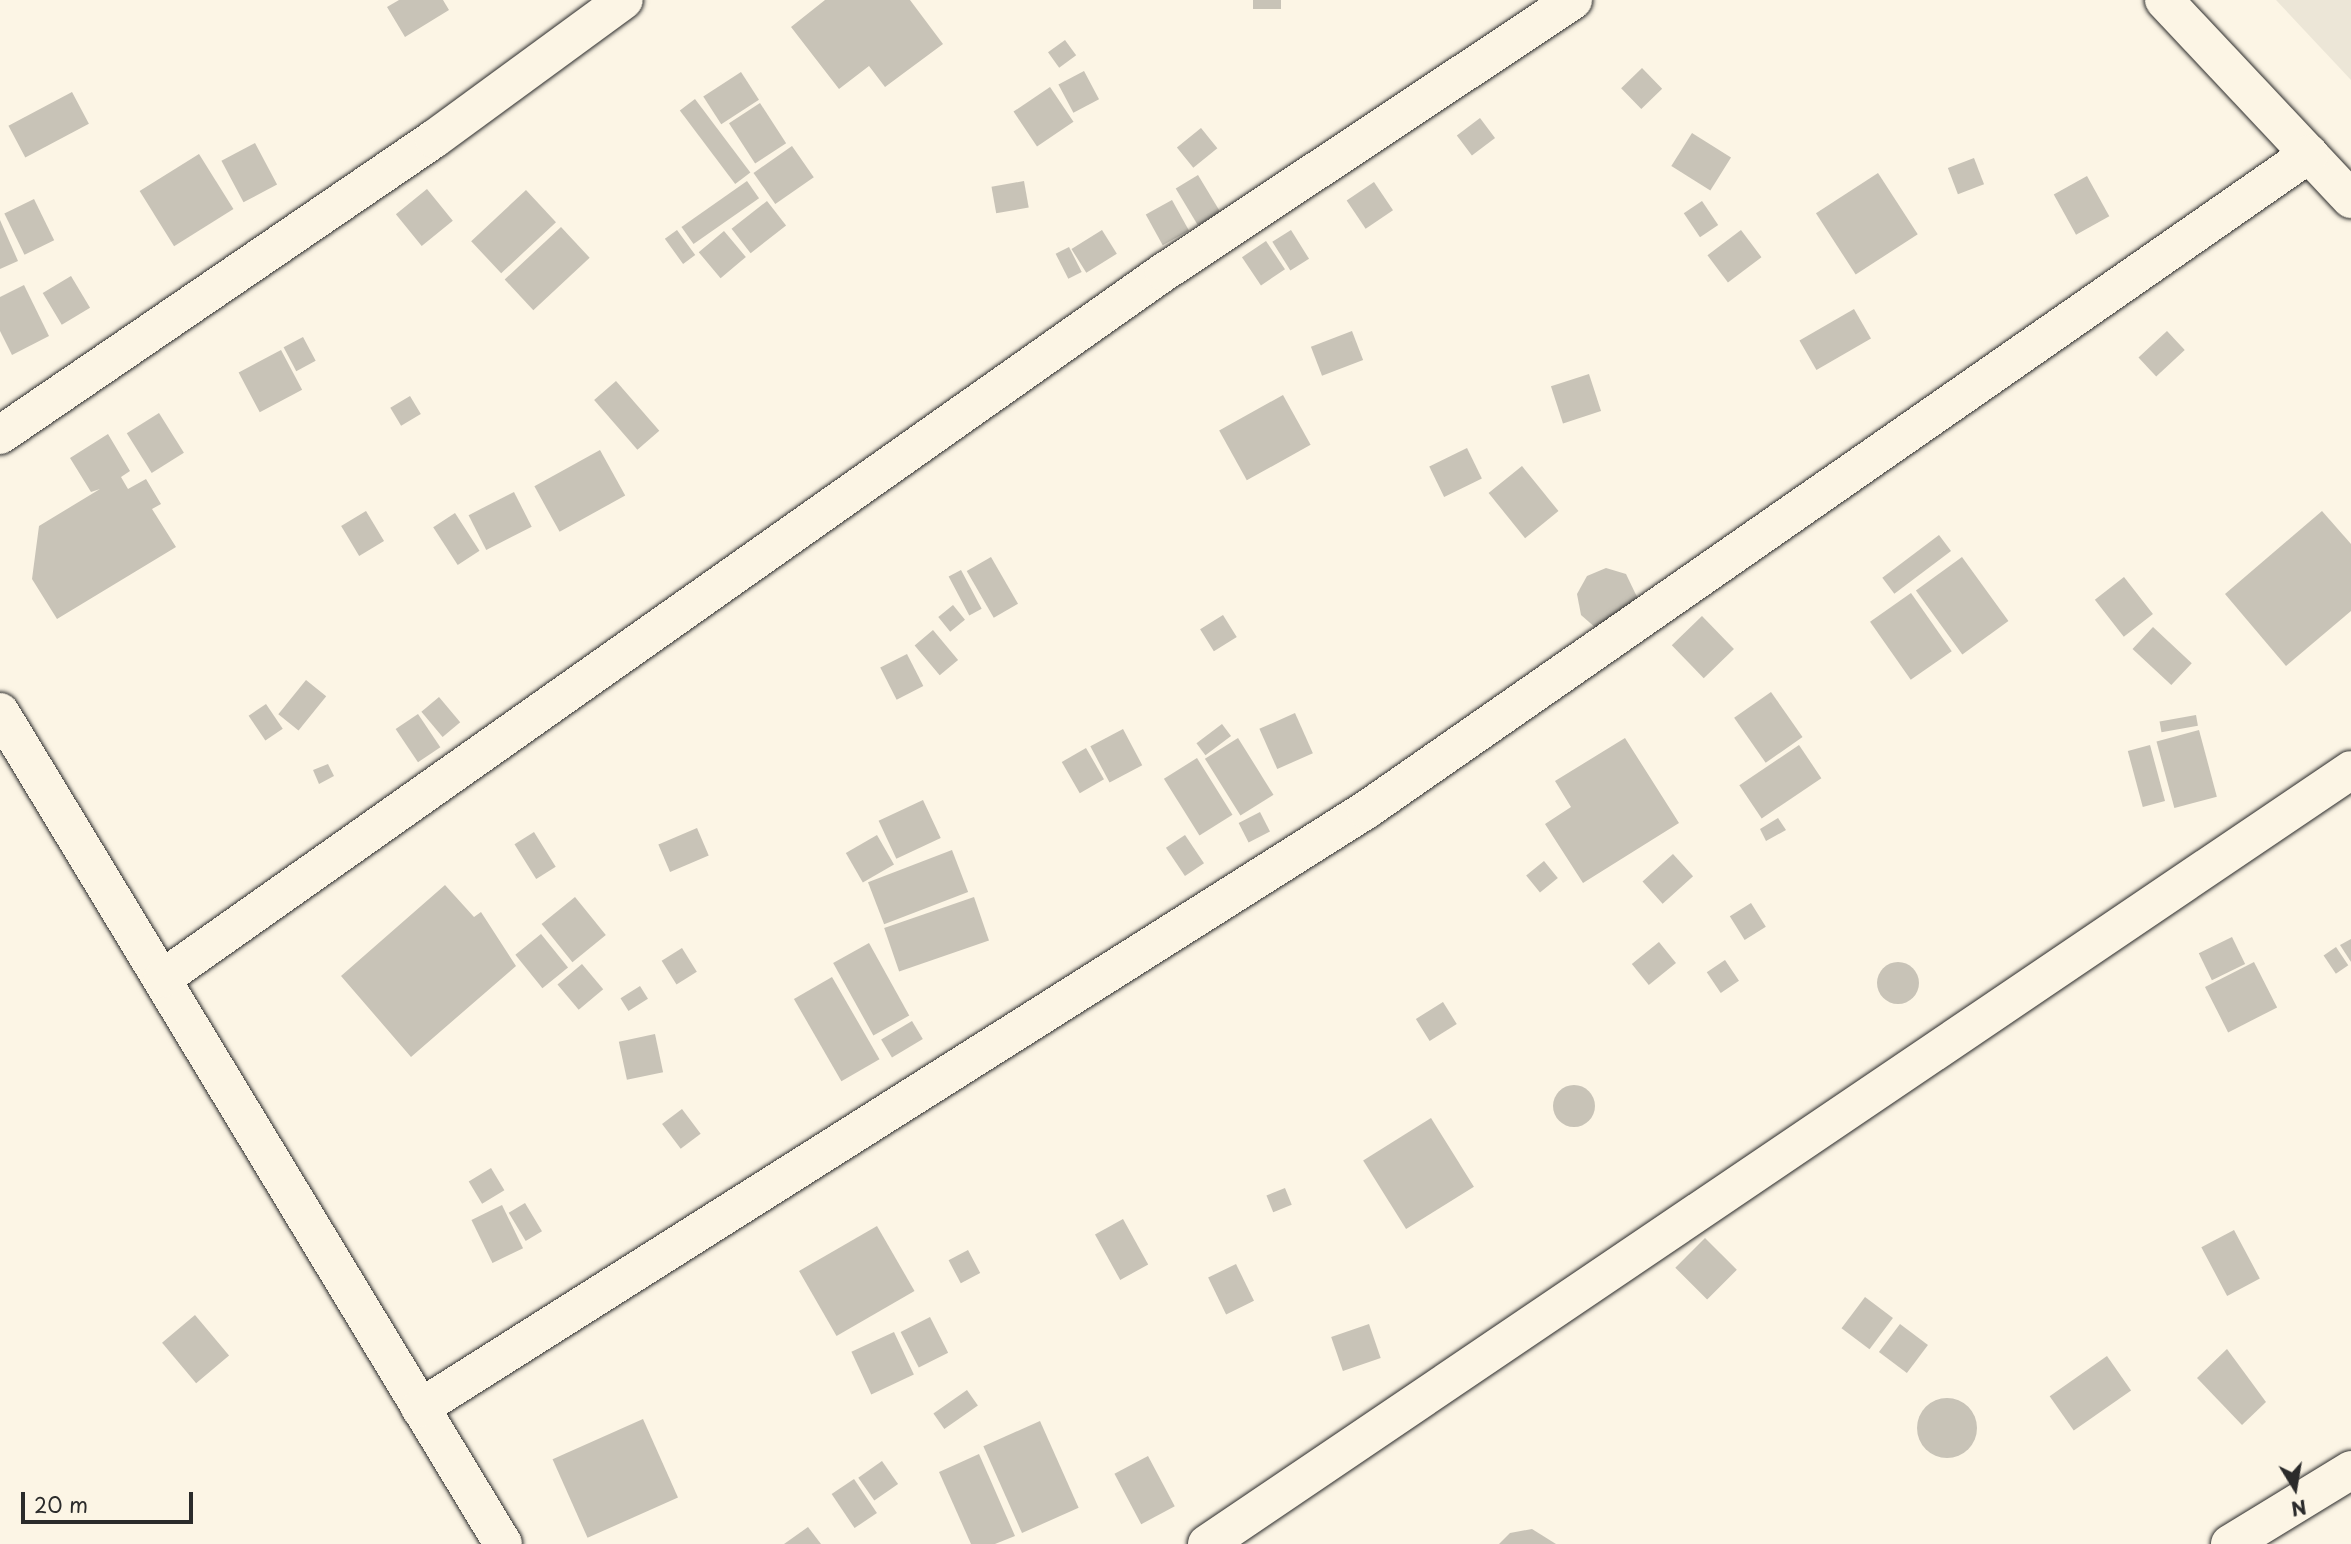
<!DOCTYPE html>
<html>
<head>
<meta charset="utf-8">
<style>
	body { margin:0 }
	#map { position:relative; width:2351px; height:1544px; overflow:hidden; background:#fcf5e5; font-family:"Playpen Sans",sans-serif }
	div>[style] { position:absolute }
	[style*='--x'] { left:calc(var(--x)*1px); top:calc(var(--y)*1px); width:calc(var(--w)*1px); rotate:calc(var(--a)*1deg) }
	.built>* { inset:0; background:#ece6d7 }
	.building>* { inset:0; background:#c8c3b7; transform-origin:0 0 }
	.round { border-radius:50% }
	.roads { filter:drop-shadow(0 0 2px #2b2b2b) drop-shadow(0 0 2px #2b2b2b) }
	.minor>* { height:38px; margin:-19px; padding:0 19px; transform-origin:19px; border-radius:19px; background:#fcf5e5 }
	span { translate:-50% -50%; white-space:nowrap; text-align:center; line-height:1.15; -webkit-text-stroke:5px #fcf5e5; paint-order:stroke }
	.north { position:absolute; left:2260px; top:1453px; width:70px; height:70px; -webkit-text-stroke:5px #fcf5e5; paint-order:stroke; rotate:169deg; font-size:19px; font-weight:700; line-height:28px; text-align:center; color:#2b2b2b }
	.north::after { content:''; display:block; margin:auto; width:24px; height:32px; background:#2b2b2b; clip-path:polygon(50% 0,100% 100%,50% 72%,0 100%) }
	.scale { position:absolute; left:21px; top:1492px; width:172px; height:32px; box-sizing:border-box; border:4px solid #2b2b2b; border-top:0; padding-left:9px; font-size:21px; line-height:24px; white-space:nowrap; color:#2b2b2b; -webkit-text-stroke:5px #fcf5e5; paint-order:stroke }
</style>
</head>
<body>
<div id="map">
	<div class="built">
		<i style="clip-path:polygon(2276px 0,2351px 0,2351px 80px)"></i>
	</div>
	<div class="building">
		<i style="clip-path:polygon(399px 0,443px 0,449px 10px,405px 37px,387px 7px)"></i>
		<i style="clip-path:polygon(825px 0,910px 0,943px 44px,885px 87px,869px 66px,839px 89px,791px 27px)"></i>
		<i style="left:1253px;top:0;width:28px;height:9px"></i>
		<i style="left:1065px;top:40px;width:19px;height:21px;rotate:54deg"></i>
		<i style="left:1642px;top:68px;width:29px;height:29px;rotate:46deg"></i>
		<i style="left:1084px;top:71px;width:32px;height:29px;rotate:62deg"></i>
		<i style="left:741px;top:72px;width:33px;height:45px;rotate:57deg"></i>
		<i style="left:1050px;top:87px;width:42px;height:44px;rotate:56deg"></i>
		<i style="left:72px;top:92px;width:36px;height:72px;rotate:62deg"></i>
		<i style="left:695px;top:99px;width:92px;height:19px;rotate:53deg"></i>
		<i style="left:760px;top:103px;width:48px;height:37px;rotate:57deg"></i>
		<i style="left:1480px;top:118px;width:25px;height:29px;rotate:53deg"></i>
		<i style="left:1201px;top:128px;width:26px;height:31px;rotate:51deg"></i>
		<i style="left:1692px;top:133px;width:46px;height:39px;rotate:32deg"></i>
		<i style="left:255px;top:143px;width:47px;height:38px;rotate:62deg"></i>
		<i style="left:792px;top:146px;width:38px;height:47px;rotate:55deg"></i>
		<i style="left:199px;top:154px;width:65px;height:70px;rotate:58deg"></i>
		<i style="left:1974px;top:158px;width:28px;height:28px;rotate:69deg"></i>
		<i style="left:1878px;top:173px;width:73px;height:74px;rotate:57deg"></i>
		<i style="left:1198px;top:175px;width:43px;height:26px;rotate:59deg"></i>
		<i style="left:2087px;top:176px;width:46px;height:38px;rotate:61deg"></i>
		<i style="left:747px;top:181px;width:21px;height:80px;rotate:55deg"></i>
		<i style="left:1024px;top:181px;width:27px;height:33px;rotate:80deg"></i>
		<i style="left:1374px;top:182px;width:34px;height:33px;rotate:56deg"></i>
		<i style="left:427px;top:189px;width:41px;height:40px;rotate:51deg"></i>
		<i style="left:526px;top:190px;width:44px;height:75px;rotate:47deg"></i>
		<i style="left:34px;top:199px;width:46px;height:33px;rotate:64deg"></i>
		<i style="left:1172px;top:200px;width:35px;height:30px;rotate:61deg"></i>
		<i style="left:767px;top:201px;width:31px;height:45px;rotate:52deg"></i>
		<i style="left:1702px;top:201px;width:29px;height:22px;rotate:56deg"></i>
		<i style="clip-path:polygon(0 220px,18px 261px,0 269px)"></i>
		<i style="left:561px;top:227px;width:42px;height:77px;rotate:47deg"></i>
		<i style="left:677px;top:230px;width:31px;height:15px;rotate:54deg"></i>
		<i style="left:1102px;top:230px;width:28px;height:36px;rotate:58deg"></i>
		<i style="left:1291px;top:230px;width:34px;height:22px;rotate:58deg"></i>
		<i style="left:1741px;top:230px;width:34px;height:42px;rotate:53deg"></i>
		<i style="left:724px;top:231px;width:34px;height:33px;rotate:50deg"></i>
		<i style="left:1266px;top:241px;width:34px;height:29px;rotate:56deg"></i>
		<i style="left:1069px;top:247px;width:28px;height:15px;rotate:63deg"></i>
		<i style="left:71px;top:276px;width:37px;height:33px;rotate:59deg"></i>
		<i style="clip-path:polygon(24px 285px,49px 336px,12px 355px,0 331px,0 297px)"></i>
		<i style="left:1854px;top:309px;width:34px;height:63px;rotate:60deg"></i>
		<i style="left:1352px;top:331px;width:31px;height:44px;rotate:69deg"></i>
		<i style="left:2167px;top:331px;width:26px;height:39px;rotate:47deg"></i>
		<i style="left:303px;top:337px;width:27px;height:22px;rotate:62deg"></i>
		<i style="left:281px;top:350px;width:45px;height:48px;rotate:62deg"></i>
		<i style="left:1589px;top:374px;width:39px;height:40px;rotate:72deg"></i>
		<i style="left:616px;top:381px;width:66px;height:29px;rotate:49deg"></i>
		<i style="left:1283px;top:395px;width:57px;height:73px;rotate:61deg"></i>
		<i style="left:410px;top:396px;width:21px;height:23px;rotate:59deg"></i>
		<i style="left:159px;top:413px;width:47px;height:38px;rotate:58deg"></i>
		<i style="clip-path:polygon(108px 434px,130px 471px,121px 477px,128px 489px,146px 479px,161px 504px,152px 509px,176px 547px,57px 619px,32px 579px,39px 526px,100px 489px,91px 492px,70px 458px)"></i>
		<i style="left:1467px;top:448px;width:34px;height:42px;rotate:64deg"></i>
		<i style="left:600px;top:450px;width:52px;height:75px;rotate:61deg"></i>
		<i style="left:1522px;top:466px;width:58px;height:43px;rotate:51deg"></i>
		<i style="left:514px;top:492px;width:39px;height:51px;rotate:63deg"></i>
		<i style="left:366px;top:511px;width:35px;height:29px;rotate:59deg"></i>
		<i style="clip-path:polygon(2322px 511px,2351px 544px,2351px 611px,2286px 666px,2225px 594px)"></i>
		<i style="left:455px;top:513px;width:45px;height:26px;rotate:57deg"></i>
		<i style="left:1939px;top:535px;width:20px;height:71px;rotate:53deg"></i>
		<i style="left:991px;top:557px;width:54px;height:28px;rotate:60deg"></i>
		<i style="left:1962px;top:557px;width:79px;height:57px;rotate:54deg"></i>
		<i style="clip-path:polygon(1606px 568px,1626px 574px,1638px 599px,1597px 629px,1581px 615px,1577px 594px,1587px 576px)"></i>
		<i style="left:961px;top:570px;width:44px;height:14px;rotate:62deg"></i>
		<i style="left:2124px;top:577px;width:47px;height:37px;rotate:52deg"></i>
		<i style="left:1911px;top:593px;width:71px;height:50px;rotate:55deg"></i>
		<i style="left:953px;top:605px;width:19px;height:19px;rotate:51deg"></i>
		<i style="left:1223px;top:615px;width:26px;height:27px;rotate:58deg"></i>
		<i style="left:1702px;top:616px;width:46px;height:42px;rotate:46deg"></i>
		<i style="left:2153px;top:627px;width:53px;height:30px;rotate:43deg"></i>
		<i style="left:933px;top:630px;width:39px;height:24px;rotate:50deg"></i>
		<i style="left:907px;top:654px;width:36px;height:30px;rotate:63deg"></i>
		<i style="left:306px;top:680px;width:26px;height:44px;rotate:39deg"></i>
		<i style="left:1771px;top:692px;width:55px;height:45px;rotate:55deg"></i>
		<i style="left:439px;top:697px;width:33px;height:23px;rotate:50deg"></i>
		<i style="left:266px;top:704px;width:30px;height:21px;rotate:56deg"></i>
		<i style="left:1295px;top:713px;width:44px;height:39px;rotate:66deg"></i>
		<i style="left:418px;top:714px;width:40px;height:27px;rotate:56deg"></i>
		<i style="left:2196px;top:715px;width:11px;height:37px;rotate:80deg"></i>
		<i style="left:1222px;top:724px;width:15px;height:32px;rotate:53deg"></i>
		<i style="left:1123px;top:729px;width:41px;height:37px;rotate:62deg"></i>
		<i style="left:2199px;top:730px;width:69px;height:44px;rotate:75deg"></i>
		<i style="left:1238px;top:738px;width:67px;height:39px;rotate:58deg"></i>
		<i style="clip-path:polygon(1625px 738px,1679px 823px,1583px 883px,1545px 824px,1571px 807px,1555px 781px)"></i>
		<i style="left:1799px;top:745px;width:40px;height:72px;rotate:56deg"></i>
		<i style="left:2150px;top:745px;width:58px;height:23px;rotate:75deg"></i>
		<i style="left:1086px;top:748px;width:36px;height:28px;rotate:60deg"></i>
		<i style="left:1197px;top:758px;width:67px;height:39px;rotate:58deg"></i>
		<i style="clip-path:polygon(328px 764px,334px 776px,319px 784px,313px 770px)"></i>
		<i style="left:923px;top:800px;width:42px;height:49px;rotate:65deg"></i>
		<i style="left:1260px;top:812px;width:22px;height:24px;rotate:63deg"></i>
		<i style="clip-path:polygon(1778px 818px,1786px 830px,1766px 841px,1760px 829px)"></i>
		<i style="left:697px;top:828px;width:30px;height:42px;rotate:67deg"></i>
		<i style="left:534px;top:832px;width:41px;height:23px;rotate:58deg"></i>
		<i style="left:877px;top:835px;width:34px;height:36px;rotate:60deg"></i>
		<i style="left:1185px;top:835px;width:34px;height:23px;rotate:56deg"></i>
		<i style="left:952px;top:850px;width:45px;height:90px;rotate:69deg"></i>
		<i style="left:1673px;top:854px;width:30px;height:41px;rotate:48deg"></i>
		<i style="left:1544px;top:861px;width:22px;height:23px;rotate:51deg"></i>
		<i style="clip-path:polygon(445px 885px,474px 917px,481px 912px,516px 966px,411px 1057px,341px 976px)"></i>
		<i style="left:575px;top:897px;width:49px;height:43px;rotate:51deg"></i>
		<i style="left:974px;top:897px;width:46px;height:95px;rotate:71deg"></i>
		<i style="left:1751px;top:903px;width:28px;height:25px;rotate:58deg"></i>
		<i style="left:541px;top:934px;width:43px;height:33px;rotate:51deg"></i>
		<i style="left:2232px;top:937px;width:30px;height:37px;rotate:64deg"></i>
		<i style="clip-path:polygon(2351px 939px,2351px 962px,2340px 945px)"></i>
		<i style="left:1659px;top:942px;width:27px;height:35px;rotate:51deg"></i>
		<i style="left:869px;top:943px;width:83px;height:41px;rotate:61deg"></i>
		<i style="left:2336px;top:947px;width:22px;height:15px;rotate:56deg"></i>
		<i style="left:682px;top:948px;width:28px;height:24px;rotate:58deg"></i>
		<i style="left:1725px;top:960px;width:25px;height:22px;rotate:56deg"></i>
		<i class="round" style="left:1877px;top:962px;width:42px;height:42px"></i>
		<i style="left:2254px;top:962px;width:51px;height:55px;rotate:63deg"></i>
		<i style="left:582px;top:964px;width:33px;height:32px;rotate:50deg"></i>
		<i style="left:832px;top:977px;width:95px;height:44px;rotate:60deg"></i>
		<i style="left:640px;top:986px;width:15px;height:23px;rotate:58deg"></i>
		<i style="left:1443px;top:1002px;width:26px;height:32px;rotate:58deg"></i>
		<i style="left:912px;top:1021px;width:21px;height:36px;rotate:59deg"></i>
		<i style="left:655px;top:1034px;width:39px;height:37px;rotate:78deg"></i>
		<i class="round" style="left:1553px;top:1085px;width:42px;height:42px"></i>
		<i style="left:682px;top:1109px;width:31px;height:25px;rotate:53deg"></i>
		<i style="left:1431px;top:1118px;width:81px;height:80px;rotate:58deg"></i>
		<i style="left:491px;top:1168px;width:26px;height:26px;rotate:59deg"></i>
		<i style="left:1285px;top:1188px;width:18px;height:20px;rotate:68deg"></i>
		<i style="left:525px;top:1203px;width:33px;height:19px;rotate:59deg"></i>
		<i style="left:502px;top:1205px;width:48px;height:34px;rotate:64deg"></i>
		<i style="left:1123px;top:1219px;width:52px;height:32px;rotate:61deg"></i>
		<i style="left:877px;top:1226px;width:75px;height:90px;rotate:60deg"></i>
		<i style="left:2234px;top:1230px;width:55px;height:37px;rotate:62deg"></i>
		<i style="left:1705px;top:1238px;width:45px;height:42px;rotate:45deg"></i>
		<i style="left:968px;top:1250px;width:26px;height:22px;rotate:62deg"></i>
		<i style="left:1236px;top:1264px;width:41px;height:31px;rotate:64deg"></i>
		<i style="left:1865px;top:1297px;width:35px;height:39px;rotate:37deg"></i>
		<i style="left:195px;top:1315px;width:53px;height:43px;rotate:50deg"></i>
		<i style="left:930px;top:1317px;width:40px;height:33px;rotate:63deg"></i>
		<i style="left:1369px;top:1324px;width:36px;height:40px;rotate:71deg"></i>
		<i style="left:1900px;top:1324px;width:35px;height:35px;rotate:37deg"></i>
		<i style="left:894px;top:1332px;width:47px;height:47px;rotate:65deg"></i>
		<i style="clip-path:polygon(2227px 1349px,2266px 1402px,2242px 1425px,2197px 1378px)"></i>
		<i style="left:2107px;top:1356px;width:42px;height:70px;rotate:55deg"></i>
		<i style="left:967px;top:1390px;width:19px;height:41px;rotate:55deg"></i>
		<i class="round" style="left:1917px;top:1398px;width:60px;height:60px"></i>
		<i style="left:643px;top:1419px;width:86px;height:99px;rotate:66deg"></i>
		<i style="left:1040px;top:1421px;width:95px;height:62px;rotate:66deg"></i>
		<i style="clip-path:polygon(979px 1454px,1015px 1536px,995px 1544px,971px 1544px,939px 1472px)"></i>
		<i style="left:1148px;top:1456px;width:57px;height:38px;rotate:62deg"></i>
		<i style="left:882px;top:1461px;width:28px;height:29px;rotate:55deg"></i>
		<i style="left:854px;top:1479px;width:41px;height:27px;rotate:56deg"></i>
		<i style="clip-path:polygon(808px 1527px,821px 1544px,784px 1544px)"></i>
		<i style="clip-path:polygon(1532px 1529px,1556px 1544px,1499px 1544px,1510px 1533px)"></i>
	</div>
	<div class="roads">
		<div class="minor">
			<i style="--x:2164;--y:0;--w:273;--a:46.8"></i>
			<i style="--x:0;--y:435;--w:525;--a:-34.3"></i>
			<i style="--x:434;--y:139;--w:235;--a:-36.2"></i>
			<i style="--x:0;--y:712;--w:972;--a:58.84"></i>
			<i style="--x:163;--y:978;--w:1225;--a:-35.2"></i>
			<i style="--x:1164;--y:272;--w:491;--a:-33.6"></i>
			<i style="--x:420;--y:1408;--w:1119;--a:-32.3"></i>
			<i style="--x:1366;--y:810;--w:1149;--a:-34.82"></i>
			<i style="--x:1207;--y:1544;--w:1381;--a:-34.08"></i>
			<i style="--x:2230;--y:1544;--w:142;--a:-31.4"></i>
		</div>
	</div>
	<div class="north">N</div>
	<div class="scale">20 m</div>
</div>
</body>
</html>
